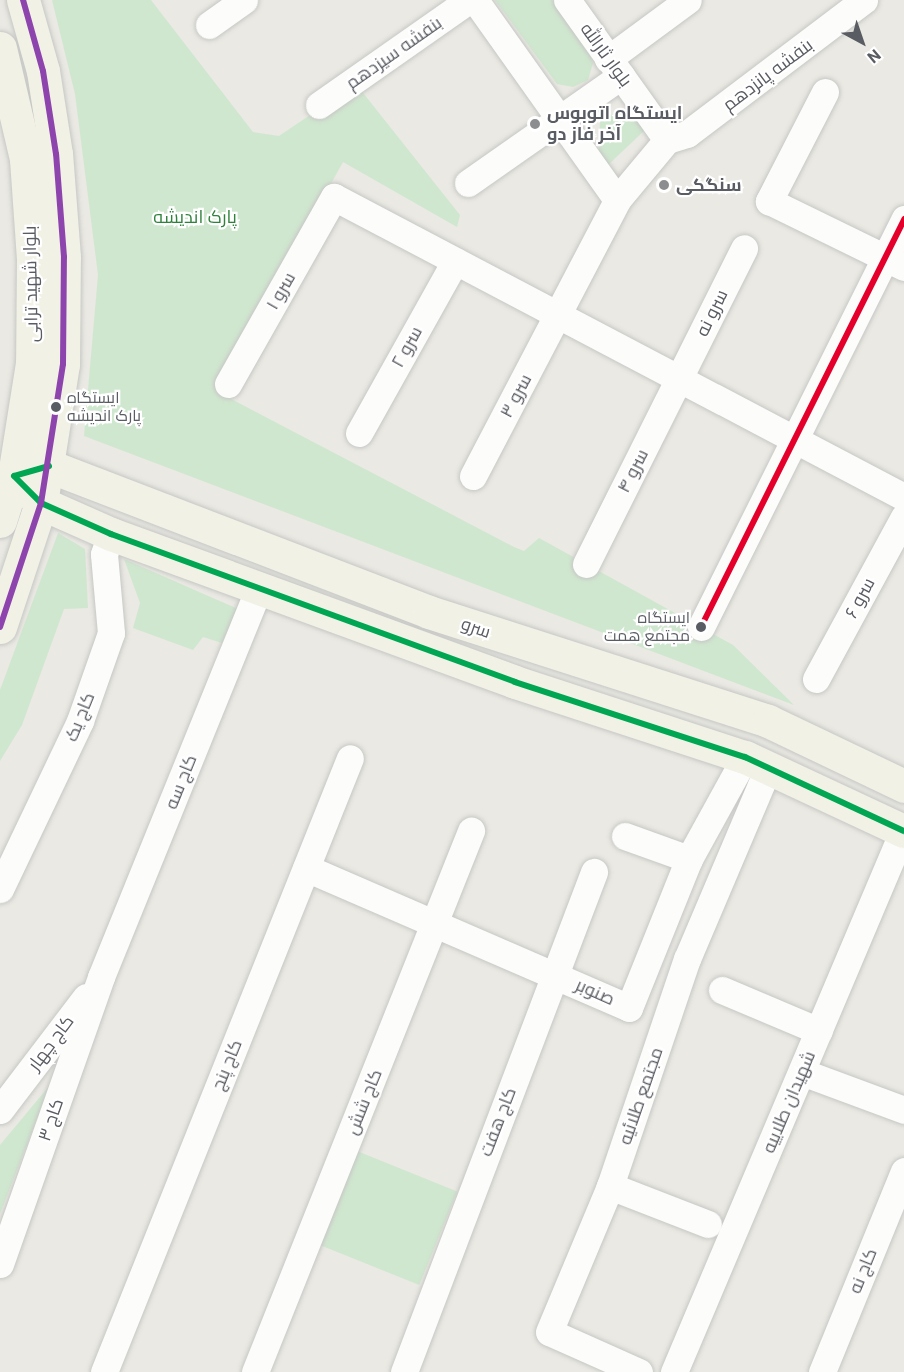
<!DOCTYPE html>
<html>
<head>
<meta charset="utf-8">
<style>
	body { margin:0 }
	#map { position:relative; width:904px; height:1372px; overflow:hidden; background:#eae9e3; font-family:Roboto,Cairo,sans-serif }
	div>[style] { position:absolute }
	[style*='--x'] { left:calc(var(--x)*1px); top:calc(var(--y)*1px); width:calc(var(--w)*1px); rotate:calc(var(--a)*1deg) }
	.green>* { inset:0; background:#d0e7cf; transform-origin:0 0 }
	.roads { filter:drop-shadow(0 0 2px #c6c7c5) drop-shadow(0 0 2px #c6c7c5) }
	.minor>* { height:27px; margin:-13.5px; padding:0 13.5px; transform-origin:13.5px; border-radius:13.5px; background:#fcfcfb }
	.major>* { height:33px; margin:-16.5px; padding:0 16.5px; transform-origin:16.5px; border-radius:16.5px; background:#f2f1e6 }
	.bus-1>* { height:6px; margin:-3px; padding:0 3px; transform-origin:3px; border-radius:3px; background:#00a651 }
	.bus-2>* { height:6px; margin:-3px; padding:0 3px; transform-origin:3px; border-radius:3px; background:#8e44ad }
	.bus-3>* { height:6px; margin:-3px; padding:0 3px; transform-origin:3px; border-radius:3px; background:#e4002b }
	.dots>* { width:16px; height:16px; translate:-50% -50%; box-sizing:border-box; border:3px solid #fff; border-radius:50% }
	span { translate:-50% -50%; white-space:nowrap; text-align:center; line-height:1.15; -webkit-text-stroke:4.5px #fff; paint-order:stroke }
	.bus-label { font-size:16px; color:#595c62 }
	.left { translate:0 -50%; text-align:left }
	.right { translate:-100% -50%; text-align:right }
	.street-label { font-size:18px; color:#595c62 }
	.poi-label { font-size:18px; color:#595c62; font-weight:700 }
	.park-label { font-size:18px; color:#2f823c }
	.north { position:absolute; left:832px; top:12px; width:60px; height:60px; -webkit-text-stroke:4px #fff; paint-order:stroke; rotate:140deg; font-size:16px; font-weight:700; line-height:24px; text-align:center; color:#595c62 }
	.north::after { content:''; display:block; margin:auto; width:21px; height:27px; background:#595c62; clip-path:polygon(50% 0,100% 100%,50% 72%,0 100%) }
</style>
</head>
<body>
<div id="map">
	<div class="green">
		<i style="clip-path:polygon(52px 0,151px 0,253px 132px,279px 136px,356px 84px,460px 215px,457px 227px,343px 162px,216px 391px,514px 547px,524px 551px,539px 538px,733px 645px,794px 705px,84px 436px,98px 275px,75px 94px)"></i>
		<i style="clip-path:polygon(495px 0,552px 0,587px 49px,593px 63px,588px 80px,573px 87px,557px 84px)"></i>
		<i style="clip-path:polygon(628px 107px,645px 130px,608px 165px,599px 155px,600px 120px)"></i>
		<i style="clip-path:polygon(58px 533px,85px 549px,88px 608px,64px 609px,22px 725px,0 761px,0 690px)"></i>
		<i style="clip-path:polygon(124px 559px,238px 609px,222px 643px,203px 637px,193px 650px,133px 628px,140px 603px)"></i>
		<i style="clip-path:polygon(50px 1085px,0 1214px,0 1145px)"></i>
		<i style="left:357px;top:1151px;width:108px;height:101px;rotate:22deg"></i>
	</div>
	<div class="roads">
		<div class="minor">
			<i style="--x:475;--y:0;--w:245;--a:54.6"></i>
			<i style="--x:209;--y:25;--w:43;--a:-35.5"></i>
			<i style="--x:608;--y:59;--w:99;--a:-36.4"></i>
			<i style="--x:825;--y:92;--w:123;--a:117.2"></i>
			<i style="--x:769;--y:201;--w:150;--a:26.1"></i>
			<i style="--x:319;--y:105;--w:183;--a:-35"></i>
			<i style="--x:667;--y:140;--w:21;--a:-17"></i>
			<i style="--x:687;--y:134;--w:222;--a:-37.1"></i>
			<i style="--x:468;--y:183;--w:187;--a:-35"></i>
			<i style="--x:228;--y:384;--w:215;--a:-60.5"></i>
			<i style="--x:334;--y:197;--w:644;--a:27.76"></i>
			<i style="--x:359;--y:433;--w:197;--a:-60.8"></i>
			<i style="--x:473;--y:476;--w:311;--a:-62.4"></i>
			<i style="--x:617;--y:200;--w:78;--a:-50.2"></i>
			<i style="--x:667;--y:140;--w:172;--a:-125.5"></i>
			<i style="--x:586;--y:564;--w:353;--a:-63.4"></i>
			<i style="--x:701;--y:627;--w:456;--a:-63.5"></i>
			<i style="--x:816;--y:679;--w:184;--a:-61.5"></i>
			<i style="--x:625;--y:836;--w:68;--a:19.8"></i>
			<i style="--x:306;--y:868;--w:352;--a:23.4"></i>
			<i style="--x:629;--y:1008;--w:161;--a:-68.1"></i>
			<i style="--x:689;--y:859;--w:116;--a:-61.2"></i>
			<i style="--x:0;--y:889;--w:186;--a:-64.5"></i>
			<i style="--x:80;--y:721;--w:93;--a:-70.6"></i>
			<i style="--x:111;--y:633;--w:79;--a:-95.1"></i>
			<i style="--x:104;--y:554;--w:21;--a:-71"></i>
			<i style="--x:722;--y:990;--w:105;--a:22.9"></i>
			<i style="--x:802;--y:1072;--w:109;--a:20.4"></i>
			<i style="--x:0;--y:1110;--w:142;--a:-52.7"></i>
			<i style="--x:610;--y:1186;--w:105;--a:21.2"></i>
			<i style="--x:0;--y:1264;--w:304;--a:-70.6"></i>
			<i style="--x:101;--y:977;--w:422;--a:-67.9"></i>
			<i style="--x:104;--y:1372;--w:661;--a:-68.17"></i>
			<i style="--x:255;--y:1372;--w:583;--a:-68.24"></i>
			<i style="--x:404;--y:1372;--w:535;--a:-69.19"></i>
			<i style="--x:639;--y:1372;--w:98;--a:-156"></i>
			<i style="--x:549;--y:1332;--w:158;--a:-67.3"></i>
			<i style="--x:610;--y:1186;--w:240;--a:-71.3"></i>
			<i style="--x:687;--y:959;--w:207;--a:-67"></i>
			<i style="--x:674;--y:1372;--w:587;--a:-67.06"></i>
			<i style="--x:822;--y:1372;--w:217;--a:-67.8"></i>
		</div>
		<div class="major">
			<i style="--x:0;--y:48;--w:114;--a:76.8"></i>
			<i style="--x:26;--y:159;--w:99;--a:86"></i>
			<i style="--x:33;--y:258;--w:105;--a:90.5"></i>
			<i style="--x:32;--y:363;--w:114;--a:99.1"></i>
			<i style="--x:14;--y:476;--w:47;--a:107.3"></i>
			<i style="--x:49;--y:466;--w:36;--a:164"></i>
			<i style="--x:14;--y:476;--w:38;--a:45"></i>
			<i style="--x:41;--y:503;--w:77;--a:23.9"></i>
			<i style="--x:111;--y:534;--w:430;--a:20.1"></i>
			<i style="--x:515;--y:682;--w:242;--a:18.1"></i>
			<i style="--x:745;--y:757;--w:175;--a:25"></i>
			<i style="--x:49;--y:466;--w:407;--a:21"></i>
			<i style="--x:429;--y:612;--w:356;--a:17.8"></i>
			<i style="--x:768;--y:721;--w:151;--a:25.5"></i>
			<i style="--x:0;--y:627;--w:131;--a:-71.7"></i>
			<i style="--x:41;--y:503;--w:141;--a:-81"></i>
			<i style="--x:63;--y:364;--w:107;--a:-89.5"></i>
			<i style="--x:64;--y:257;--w:103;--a:-94.4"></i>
			<i style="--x:56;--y:154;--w:84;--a:-98.9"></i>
			<i style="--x:43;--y:71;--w:74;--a:-105.7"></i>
		</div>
	</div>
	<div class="bus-1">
		<i style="--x:49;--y:466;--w:36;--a:164"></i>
		<i style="--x:14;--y:476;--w:38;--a:45"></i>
		<i style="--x:41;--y:503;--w:77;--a:23.9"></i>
		<i style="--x:111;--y:534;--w:430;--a:20.1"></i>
		<i style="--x:515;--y:682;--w:242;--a:18.1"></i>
		<i style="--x:745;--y:757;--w:175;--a:25"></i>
	</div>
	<div class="bus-2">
		<i style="--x:0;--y:627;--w:131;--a:-71.7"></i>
		<i style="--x:41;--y:503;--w:141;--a:-81"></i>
		<i style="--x:63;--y:364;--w:107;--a:-89.5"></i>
		<i style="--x:64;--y:257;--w:103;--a:-94.4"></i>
		<i style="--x:56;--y:154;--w:84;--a:-98.9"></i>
		<i style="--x:43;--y:71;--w:74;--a:-105.7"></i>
	</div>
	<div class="bus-3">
		<i style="--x:701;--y:627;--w:456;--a:-63.5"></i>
	</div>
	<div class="dots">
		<i style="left:535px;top:124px;background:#8c8d8f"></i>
		<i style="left:664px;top:185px;background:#8c8d8f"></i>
		<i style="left:56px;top:407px;background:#595c62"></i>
		<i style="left:701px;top:627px;background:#595c62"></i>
	</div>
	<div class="bus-label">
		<span class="left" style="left:67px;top:407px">ایستگاه<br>پارک اندیشه</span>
		<span class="right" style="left:690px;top:627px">ایستگاه<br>مجتمع همت</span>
	</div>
	<div class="street-label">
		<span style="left:394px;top:53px;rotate:-35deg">بنفشه سیزدهم</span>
		<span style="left:606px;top:55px;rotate:54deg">بلوار ثارالله</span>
		<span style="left:768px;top:75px;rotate:-37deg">بنفشه پانزدهم</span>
		<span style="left:31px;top:284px;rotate:-91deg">بلوار شهید ترابی</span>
		<span style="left:281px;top:291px;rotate:-60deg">سرو ۱</span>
		<span style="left:712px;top:313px;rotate:-64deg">سرو نه</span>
		<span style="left:407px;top:347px;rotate:-61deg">سرو ۲</span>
		<span style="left:516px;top:396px;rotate:-62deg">سرو ۳</span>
		<span style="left:633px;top:471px;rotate:-63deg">سرو ۴</span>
		<span style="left:860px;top:598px;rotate:-62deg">سرو ۶</span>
		<span style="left:476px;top:628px;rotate:19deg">سرو</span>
		<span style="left:80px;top:717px;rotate:-68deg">کاج یک</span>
		<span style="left:181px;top:782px;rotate:-68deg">کاج سه</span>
		<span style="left:595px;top:992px;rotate:24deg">صنوبر</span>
		<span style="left:51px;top:1043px;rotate:-53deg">کاج چهار</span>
		<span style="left:227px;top:1065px;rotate:-68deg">کاج پنج</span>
		<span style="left:641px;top:1096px;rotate:-71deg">مجتمع طلائیه</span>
		<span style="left:364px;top:1102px;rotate:-68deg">کاج شش</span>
		<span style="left:789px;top:1102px;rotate:-67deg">شهیدان طلاییه</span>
		<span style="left:51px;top:1120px;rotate:-71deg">کاج ۳</span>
		<span style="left:498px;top:1122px;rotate:-69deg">کاج هفت</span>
		<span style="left:863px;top:1271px;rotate:-68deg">کاج نه</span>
	</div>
	<div class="poi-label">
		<span class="left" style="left:547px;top:124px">ایستگاه اتوبوس<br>آخر فاز دو</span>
		<span class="left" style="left:676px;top:185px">سنگکی</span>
	</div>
	<div class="park-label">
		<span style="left:195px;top:217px">پارک اندیشه</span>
	</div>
	<div class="north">N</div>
</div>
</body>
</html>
